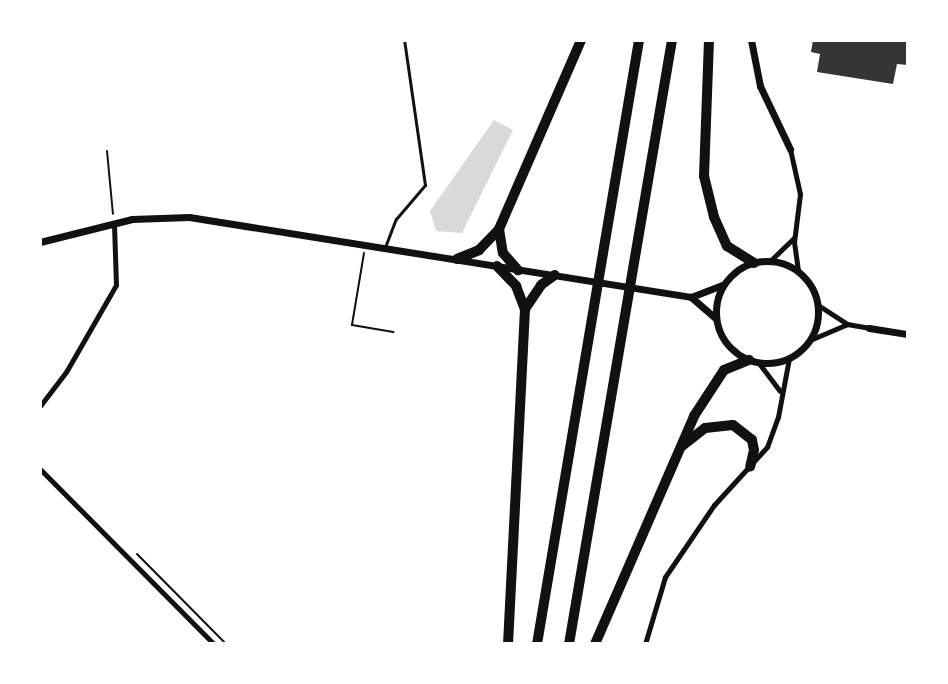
<!DOCTYPE html>
<html>
<head>
<meta charset="utf-8">
<style>
	body { margin:0 }
	#map { position:relative; width:948px; height:684px; overflow:hidden; background:#fff; font-family:"Noto Sans",sans-serif }
	div>[style] { position:absolute }
	[style*='--x'] { left:calc(var(--x)*1px); top:calc(var(--y)*1px); width:calc(var(--w)*1px); rotate:calc(var(--a)*1deg) }
	.water>* { inset:0; background:#d9d9d9 }
	.building>* { inset:0; background:#353535 }
	.path>* { height:2px; margin:-1px; padding:0 1px; transform-origin:1px; border-radius:1px; background:#111 }
	.service>* { height:3px; margin:-1.5px; padding:0 1.5px; transform-origin:1.5px; border-radius:1.5px; background:#111 }
	.minor>* { height:5px; margin:-2.5px; padding:0 2.5px; transform-origin:2.5px; border-radius:2.5px; background:#111 }
	.tertiary>* { height:7px; margin:-3.5px; padding:0 3.5px; transform-origin:3.5px; border-radius:3.5px; background:#111 }
	.tertiary>.ring { margin:-3.5px; padding:0; box-sizing:content-box; background:none; border:7px solid #111; border-radius:50% }
	.motorway>* { height:10px; margin:-5px; padding:0 5px; transform-origin:5px; border-radius:5px; background:#111 }
	span { translate:-50% -50%; white-space:nowrap; text-align:center; line-height:1.15; -webkit-text-stroke:6px #fff; paint-order:stroke }
	.frame { position:absolute; inset:0; border:42px solid #fff; pointer-events:none }
</style>
</head>
<body>
<div id="map">
	<div class="water">
		<i style="clip-path:polygon(494px 120px,513px 130px,462px 233px,436px 231px,430px 211px)"></i>
	</div>
	<div class="building">
		<i style="clip-path:polygon(813px 40px,908px 40px,908px 65px,897px 64px,893px 84px,817px 72px,820px 54px,811px 52px)"></i>
	</div>
	<div class="path">
		<i style="--x:107;--y:151;--w:63;--a:84.6"></i>
		<i style="--x:364;--y:253;--w:73;--a:99.5"></i>
		<i style="--x:352;--y:325;--w:42;--a:9.7"></i>
		<i style="--x:137;--y:554;--w:127;--a:45.3"></i>
	</div>
	<div class="service">
		<i style="--x:385;--y:247;--w:30;--a:-69"></i>
		<i style="--x:396;--y:219;--w:45;--a:-49.5"></i>
		<i style="--x:425;--y:185;--w:147;--a:-98.2"></i>
	</div>
	<div class="minor">
		<i style="--x:790;--y:149;--w:46;--a:77.5"></i>
		<i style="--x:800;--y:194;--w:48;--a:97.1"></i>
		<i style="--x:794;--y:242;--w:29;--a:82"></i>
		<i style="--x:770;--y:261;--w:33;--a:-44"></i>
		<i style="--x:818;--y:305;--w:35;--a:33"></i>
		<i style="--x:847;--y:324;--w:22;--a:10"></i>
		<i style="--x:810;--y:340;--w:39;--a:-23"></i>
		<i style="--x:758;--y:362;--w:36;--a:53"></i>
		<i style="--x:40;--y:406;--w:43;--a:-52.6"></i>
		<i style="--x:66;--y:372;--w:100;--a:-60.1"></i>
		<i style="--x:116;--y:285;--w:61;--a:-91.9"></i>
		<i style="--x:40;--y:469;--w:247;--a:45.2"></i>
		<i style="--x:645;--y:644;--w:70;--a:-73.4"></i>
		<i style="--x:665;--y:577;--w:87;--a:-55.8"></i>
		<i style="--x:714;--y:505;--w:79;--a:-47.6"></i>
		<i style="--x:767;--y:447;--w:32;--a:-70"></i>
		<i style="--x:778;--y:417;--w:60;--a:-79.4"></i>
	</div>
	<div class="tertiary">
		<i style="--x:751;--y:40;--w:47;--a:78.9"></i>
		<i style="--x:760;--y:86;--w:70;--a:64.5"></i>
		<i style="--x:40;--y:242;--w:95;--a:-14"></i>
		<i style="--x:132;--y:219;--w:57;--a:-2"></i>
		<i style="--x:189;--y:217;--w:508;--a:9.05"></i>
		<i style="--x:691;--y:297;--w:33;--a:41"></i>
		<i class="ring" style="left:716px;top:261px;width:95px;height:95px"></i>
		<i style="--x:691;--y:297;--w:34;--a:-21"></i>
		<i style="--x:869;--y:328;--w:39;--a:9"></i>
	</div>
	<div class="motorway">
		<i style="--x:709;--y:40;--w:136;--a:92.1"></i>
		<i style="--x:704;--y:176;--w:42;--a:76.3"></i>
		<i style="--x:714;--y:217;--w:32;--a:66"></i>
		<i style="--x:727;--y:246;--w:32;--a:32"></i>
		<i style="--x:499;--y:229;--w:24;--a:81"></i>
		<i style="--x:503;--y:253;--w:23;--a:49"></i>
		<i style="--x:457;--y:259;--w:24;--a:-22"></i>
		<i style="--x:479;--y:250;--w:29;--a:-46"></i>
		<i style="--x:499;--y:229;--w:206;--a:-66.5"></i>
		<i style="--x:497;--y:266;--w:28;--a:46"></i>
		<i style="--x:516;--y:286;--w:25;--a:69"></i>
		<i style="--x:525;--y:309;--w:335;--a:92.9"></i>
		<i style="--x:525;--y:309;--w:29;--a:-56"></i>
		<i style="--x:541;--y:285;--w:17;--a:-36"></i>
		<i style="--x:682;--y:446;--w:29;--a:-38"></i>
		<i style="--x:705;--y:428;--w:28;--a:-6"></i>
		<i style="--x:733;--y:425;--w:24;--a:38"></i>
		<i style="--x:752;--y:440;--w:10;--a:79"></i>
		<i style="--x:754;--y:450;--w:17;--a:103"></i>
		<i style="--x:537;--y:644;--w:613;--a:-80.41"></i>
		<i style="--x:569;--y:644;--w:613;--a:-80.32"></i>
		<i style="--x:595;--y:644;--w:249;--a:-66.5"></i>
		<i style="--x:694;--y:416;--w:55;--a:-56.9"></i>
		<i style="--x:724;--y:370;--w:27;--a:-22"></i>
	</div>
	<div class="frame"></div>
</div>
</body>
</html>
